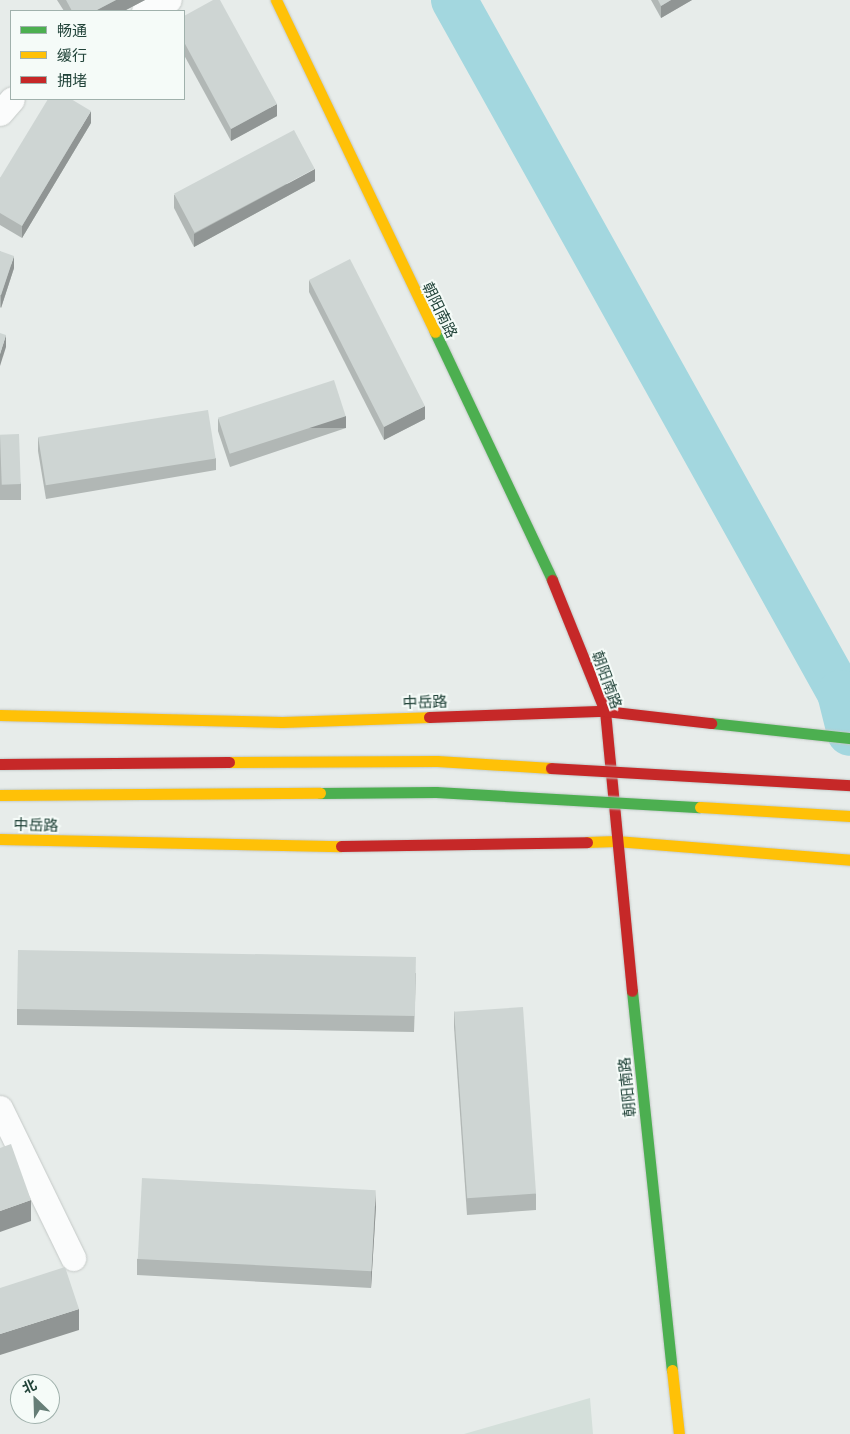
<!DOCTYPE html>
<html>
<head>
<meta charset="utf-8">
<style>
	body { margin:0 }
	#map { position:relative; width:850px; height:1434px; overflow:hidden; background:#e7ecea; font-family:Quicksand,"Noto Sans SC",sans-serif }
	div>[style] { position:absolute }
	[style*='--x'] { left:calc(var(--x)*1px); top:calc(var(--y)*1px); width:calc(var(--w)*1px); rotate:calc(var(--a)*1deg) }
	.built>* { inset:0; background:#d4dfda }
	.river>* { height:46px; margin:-23px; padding:0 23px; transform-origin:23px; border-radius:23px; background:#a3d7df }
	.roads { filter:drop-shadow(0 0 1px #c4c9c7) drop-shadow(0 0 1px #c4c9c7) }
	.street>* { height:25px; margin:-12.5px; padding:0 12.5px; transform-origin:12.5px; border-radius:12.5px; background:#fbfcfc }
	.fast>* { height:11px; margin:-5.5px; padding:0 5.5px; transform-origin:5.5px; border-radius:5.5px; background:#4caf50 }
	.slow>* { height:11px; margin:-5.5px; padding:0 5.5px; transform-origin:5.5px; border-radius:5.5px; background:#ffc107 }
	.jam>* { height:11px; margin:-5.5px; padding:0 5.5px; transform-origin:5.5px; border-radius:5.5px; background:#c62828 }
	.bridges { filter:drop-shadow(0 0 1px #c1cbc9) drop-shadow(0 0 1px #c1cbc9) }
	.fast-bridge>* { height:11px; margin:-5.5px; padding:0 5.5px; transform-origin:5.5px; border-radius:5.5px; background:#4caf50 }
	.slow-bridge>* { height:11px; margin:-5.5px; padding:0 5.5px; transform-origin:5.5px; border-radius:5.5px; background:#ffc107 }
	.jam-bridge>* { height:11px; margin:-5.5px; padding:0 5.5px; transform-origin:5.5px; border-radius:5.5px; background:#c62828 }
	.wall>* { inset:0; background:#b1b7b5 }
	.shaded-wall>* { inset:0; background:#909594; transform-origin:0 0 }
	.building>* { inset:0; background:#ced5d3; transform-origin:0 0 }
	span { translate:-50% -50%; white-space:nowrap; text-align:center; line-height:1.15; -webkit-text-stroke:4px #f5fbf8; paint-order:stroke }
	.street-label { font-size:15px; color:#214339 }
	.legend { position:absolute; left:10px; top:10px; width:175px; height:90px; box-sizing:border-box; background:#f5fbf8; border:1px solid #a0b1ac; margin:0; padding:6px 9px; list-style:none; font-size:15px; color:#214339 }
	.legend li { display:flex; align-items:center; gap:10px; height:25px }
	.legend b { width:25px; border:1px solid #a0b1ac }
	.north { position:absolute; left:10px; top:1374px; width:50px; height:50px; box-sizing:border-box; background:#f5fbf8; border:1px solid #a0b1ac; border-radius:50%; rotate:336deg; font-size:14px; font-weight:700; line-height:20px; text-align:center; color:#214339 }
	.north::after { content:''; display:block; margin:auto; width:18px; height:22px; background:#667e77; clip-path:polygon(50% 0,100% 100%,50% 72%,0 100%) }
</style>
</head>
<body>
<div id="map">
	<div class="built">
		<i style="clip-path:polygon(590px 1398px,593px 1434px,464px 1434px)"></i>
	</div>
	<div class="river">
		<i style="--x:454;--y:0;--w:793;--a:60.88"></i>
		<i style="--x:840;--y:693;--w:41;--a:76"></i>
	</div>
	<div class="roads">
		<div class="street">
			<i style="--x:144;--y:11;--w:27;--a:-24"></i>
			<i style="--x:0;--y:113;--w:18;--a:-49"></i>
			<i style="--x:0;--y:1108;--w:167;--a:64"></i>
		</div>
		<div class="fast">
			<i style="--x:435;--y:332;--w:274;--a:64.7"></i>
			<i style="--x:711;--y:723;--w:140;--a:6.2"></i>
			<i style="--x:632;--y:991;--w:381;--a:84"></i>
		</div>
		<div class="slow">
			<i style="--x:276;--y:0;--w:368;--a:64.4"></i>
			<i style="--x:0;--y:715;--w:282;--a:1.4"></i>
			<i style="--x:282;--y:722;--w:147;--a:-1.9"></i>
			<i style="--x:0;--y:839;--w:341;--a:1.2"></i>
			<i style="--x:587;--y:842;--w:29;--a:-2"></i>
			<i style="--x:616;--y:841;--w:235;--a:4.6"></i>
			<i style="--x:672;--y:1370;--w:64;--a:83.8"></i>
		</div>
		<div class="jam">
			<i style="--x:552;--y:580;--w:141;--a:68"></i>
			<i style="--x:605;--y:711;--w:281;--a:84.5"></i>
			<i style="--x:429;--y:717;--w:176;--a:-2"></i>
			<i style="--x:605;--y:711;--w:107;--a:6.5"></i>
			<i style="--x:341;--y:846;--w:246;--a:-0.9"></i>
		</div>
	</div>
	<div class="bridges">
		<div class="fast-bridge">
			<i style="--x:320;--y:793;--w:116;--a:-0.5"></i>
			<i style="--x:436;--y:792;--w:264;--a:3.3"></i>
		</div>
		<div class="slow-bridge">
			<i style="--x:229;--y:762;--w:208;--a:-0.3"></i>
			<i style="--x:437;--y:761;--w:114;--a:3.5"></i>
			<i style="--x:0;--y:795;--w:320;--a:-0.4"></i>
			<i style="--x:700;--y:807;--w:150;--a:3.4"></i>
		</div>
		<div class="jam-bridge">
			<i style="--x:0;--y:764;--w:229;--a:-0.5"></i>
			<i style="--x:551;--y:768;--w:299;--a:3.3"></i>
		</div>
	</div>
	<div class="wall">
		<i style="clip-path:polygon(57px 0,145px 0,124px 11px,64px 11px)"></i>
		<i style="clip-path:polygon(651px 0,692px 0,661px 18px)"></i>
		<i style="clip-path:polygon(184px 16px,277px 116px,231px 141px,184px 55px)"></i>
		<i style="clip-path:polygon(91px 123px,22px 238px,0 225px,0 178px)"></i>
		<i style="clip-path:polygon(315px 181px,194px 247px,174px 208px,174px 195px)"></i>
		<i style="clip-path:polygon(0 251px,14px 268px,1px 308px,0 307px)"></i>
		<i style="clip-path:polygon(309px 280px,425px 419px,384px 440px,309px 292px)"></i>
		<i style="clip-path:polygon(218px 419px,346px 428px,230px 467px,218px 431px)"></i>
		<i style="clip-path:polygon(0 435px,21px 484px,21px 500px,0 500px)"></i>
		<i style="clip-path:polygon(38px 438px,216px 458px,216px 470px,46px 499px,38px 451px)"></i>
		<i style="clip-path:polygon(416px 973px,414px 1032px,17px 1025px,17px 1009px)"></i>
		<i style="clip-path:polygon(454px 1011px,536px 1194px,536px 1210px,467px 1215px,454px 1027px)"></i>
		<i style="clip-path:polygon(376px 1206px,371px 1288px,137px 1275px,137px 1259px)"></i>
	</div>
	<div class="shaded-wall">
		<i style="clip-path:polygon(116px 0,145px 0,124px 11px,95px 11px)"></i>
		<i style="clip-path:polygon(671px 0,692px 0,661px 18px,661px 6px)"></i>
		<i style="clip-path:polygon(277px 104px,277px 116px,231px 141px,231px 129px)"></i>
		<i style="clip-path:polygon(91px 111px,91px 123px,22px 238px,22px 226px)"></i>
		<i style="clip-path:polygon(315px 169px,315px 181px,194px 247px,194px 234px)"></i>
		<i style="clip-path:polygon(14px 256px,14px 268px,1px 308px,1px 295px)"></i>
		<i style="clip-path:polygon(6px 335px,6px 347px,0 366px,0 354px)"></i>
		<i style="clip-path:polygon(425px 406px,425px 419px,384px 440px,384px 427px)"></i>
		<i style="left:346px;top:416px;width:12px;height:122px;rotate:90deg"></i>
		<i style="clip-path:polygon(376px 1191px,376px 1206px,371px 1288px,371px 1272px)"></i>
		<i style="clip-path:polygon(31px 1200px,31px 1221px,0 1232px,0 1211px)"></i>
		<i style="clip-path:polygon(79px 1309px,79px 1330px,0 1355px,0 1334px)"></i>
	</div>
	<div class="building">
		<i style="clip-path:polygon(66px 0,116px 0,95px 11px,72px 11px)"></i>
		<i style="clip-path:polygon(213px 0,220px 0,277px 104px,231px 129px,184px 42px,184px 16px)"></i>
		<i style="clip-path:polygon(658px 0,671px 0,661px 6px)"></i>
		<i style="clip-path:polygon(48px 99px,71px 99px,91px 111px,22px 226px,0 213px,0 178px)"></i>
		<i style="left:294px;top:130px;width:44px;height:136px;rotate:62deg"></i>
		<i style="clip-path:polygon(0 251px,14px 256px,1px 295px,0 295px)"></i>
		<i style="left:350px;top:259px;width:165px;height:46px;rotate:63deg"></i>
		<i style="clip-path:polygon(0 333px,6px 335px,0 354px)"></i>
		<i style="left:334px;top:380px;width:38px;height:122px;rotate:72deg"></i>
		<i style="left:208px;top:410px;width:49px;height:172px;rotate:81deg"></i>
		<i style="left:19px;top:434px;width:50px;height:19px;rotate:88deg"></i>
		<i style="left:18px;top:950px;width:398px;height:59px;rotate:1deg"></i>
		<i style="left:523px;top:1007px;width:187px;height:69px;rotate:86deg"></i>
		<i style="clip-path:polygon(11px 1144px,31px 1200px,0 1211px,0 1148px)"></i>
		<i style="left:142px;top:1178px;width:234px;height:81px;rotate:3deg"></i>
		<i style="clip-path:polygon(65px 1267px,79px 1309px,0 1334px,0 1288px)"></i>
	</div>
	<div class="street-label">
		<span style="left:440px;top:310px;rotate:64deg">朝阳南路</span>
		<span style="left:607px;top:680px;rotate:70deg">朝阳南路</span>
		<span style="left:425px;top:702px;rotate:-2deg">中岳路</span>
		<span style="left:36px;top:825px;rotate:1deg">中岳路</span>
		<span style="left:627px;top:1087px;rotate:-96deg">朝阳南路</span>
	</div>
	<ul class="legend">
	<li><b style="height:6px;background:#4caf50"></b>畅通</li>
	<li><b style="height:6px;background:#ffc107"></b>缓行</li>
	<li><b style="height:6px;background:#c62828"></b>拥堵</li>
	</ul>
	<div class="north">北</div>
</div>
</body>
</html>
